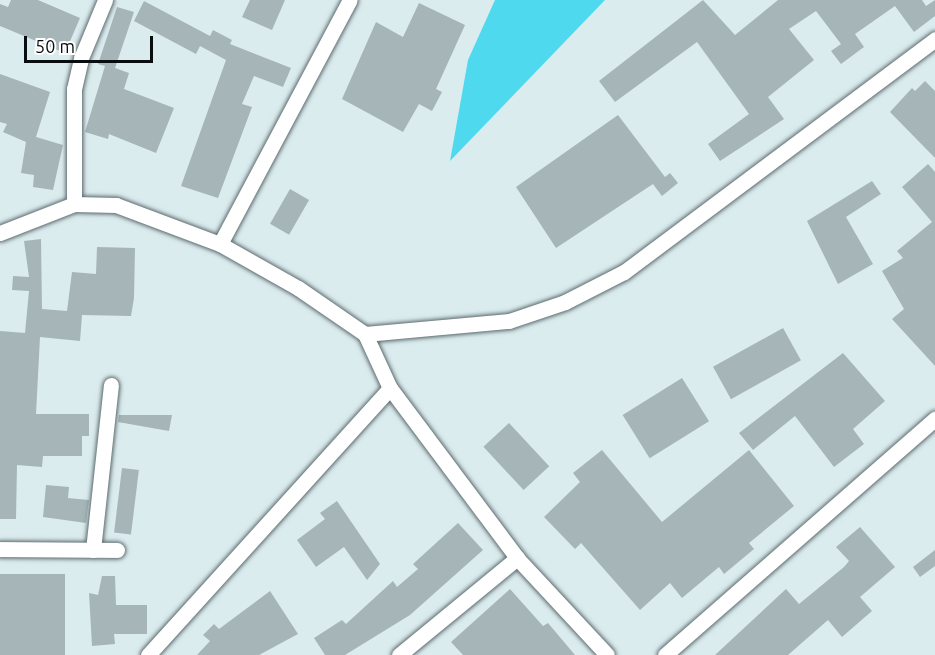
<!DOCTYPE html>
<html>
<head>
<meta charset="utf-8">
<style>
	body { margin:0 }
	#map { position:relative; width:935px; height:655px; overflow:hidden; background:#dbecef; font-family:Ubuntu,sans-serif }
	div>[style] { position:absolute }
	[style*='--x'] { left:calc(var(--x)*1px); top:calc(var(--y)*1px); width:calc(var(--w)*1px); rotate:calc(var(--a)*1deg) }
	.green>* { inset:0; background:#4ed9ef }
	.building>* { inset:0; background:#a5b5b8; transform-origin:0 0 }
	.roads { filter:drop-shadow(0 0 2px #5d6b6e) drop-shadow(0 0 2px #5d6b6e) }
	.street>* { height:15px; margin:-7.5px; padding:0 7.5px; transform-origin:7.5px; border-radius:7.5px; background:#fff }
	span { translate:-50% -50%; white-space:nowrap; text-align:center; line-height:1.15; -webkit-text-stroke:4.5px #fff; paint-order:stroke }
	.scale { position:absolute; left:24px; top:36px; width:129px; height:27px; box-sizing:border-box; border:3px solid #080e0f; border-top:0; padding-left:8px; font-size:18px; line-height:21px; white-space:nowrap; color:#080e0f; -webkit-text-stroke:4px #fff; paint-order:stroke }
</style>
</head>
<body>
<div id="map">
	<div class="green">
		<i style="clip-path:polygon(495px 0,605px 0,450px 161px,468px 60px)"></i>
	</div>
	<div class="building">
		<i style="clip-path:polygon(11px 0,38px 0,80px 18px,65px 53px,0 26px,0 4px,8px 7px)"></i>
		<i style="clip-path:polygon(250px 0,285px 0,272px 30px,242px 17px)"></i>
		<i style="clip-path:polygon(703px 0,735px 35px,778px 0,922px 0,926px 6px,935px 0,935px 16px,914px 32px,895px 6px,855px 34px,864px 47px,841px 64px,831px 51px,841px 44px,816px 11px,789px 29px,814px 60px,768px 97px,784px 119px,720px 161px,708px 144px,749px 114px,697px 42px,615px 102px,599px 81px)"></i>
		<i style="clip-path:polygon(144px 1px,210px 36px,213px 30px,232px 40px,230px 44px,291px 68px,283px 87px,254px 76px,242px 104px,252px 107px,218px 198px,181px 186px,226px 60px,200px 46px,196px 54px,134px 21px)"></i>
		<i style="clip-path:polygon(419px 3px,465px 25px,436px 89px,442px 92px,432px 111px,419px 104px,403px 132px,342px 99px,376px 22px,403px 37px)"></i>
		<i style="clip-path:polygon(117px 7px,134px 12px,115px 68px,129px 73px,124px 89px,174px 108px,156px 153px,109px 134px,108px 139px,85px 132px,105px 66px,98px 64px)"></i>
		<i style="clip-path:polygon(0 74px,50px 92px,36px 137px,63px 145px,53px 190px,33px 187px,34px 175px,21px 173px,26px 142px,3px 132px,7px 124px,0 122px)"></i>
		<i style="clip-path:polygon(925px 81px,935px 91px,935px 158px,890px 112px,912px 88px,915px 91px)"></i>
		<i style="clip-path:polygon(618px 115px,665px 177px,670px 173px,678px 183px,662px 196px,653px 184px,556px 248px,516px 187px)"></i>
		<i style="clip-path:polygon(928px 164px,935px 172px,935px 366px,892px 319px,904px 309px,882px 271px,903px 258px,897px 251px,932px 222px,902px 187px)"></i>
		<i style="clip-path:polygon(872px 181px,881px 194px,846px 217px,873px 264px,838px 284px,807px 221px)"></i>
		<i style="left:290px;top:189px;width:22px;height:40px;rotate:30deg"></i>
		<i style="clip-path:polygon(41px 239px,42px 309px,67px 311px,72px 272px,96px 274px,97px 247px,135px 248px,134px 298px,131px 316px,82px 315px,80px 341px,40px 337px,36px 414px,89px 414px,89px 436px,82px 436px,82px 456px,43px 456px,42px 467px,17px 465px,16px 519px,0 519px,0 331px,25px 333px,29px 291px,12px 290px,13px 276px,29px 277px,24px 241px)"></i>
		<i style="left:783px;top:328px;width:37px;height:80px;rotate:61deg"></i>
		<i style="clip-path:polygon(843px 353px,885px 401px,853px 429px,864px 444px,834px 467px,795px 416px,753px 450px,739px 433px)"></i>
		<i style="left:682px;top:378px;width:51px;height:70px;rotate:58deg"></i>
		<i style="clip-path:polygon(119px 415px,172px 415px,169px 431px,118px 422px)"></i>
		<i style="left:509px;top:423px;width:59px;height:35px;rotate:47deg"></i>
		<i style="clip-path:polygon(602px 450px,662px 522px,749px 450px,794px 506px,749px 543px,754px 549px,724px 574px,719px 567px,682px 598px,670px 583px,640px 610px,581px 543px,575px 549px,544px 517px,580px 482px,573px 473px)"></i>
		<i style="left:122px;top:468px;width:17px;height:65px;rotate:7deg"></i>
		<i style="clip-path:polygon(46px 485px,69px 487px,68px 498px,89px 500px,86px 523px,43px 517px)"></i>
		<i style="clip-path:polygon(337px 501px,380px 564px,367px 580px,344px 547px,316px 567px,297px 540px,325px 519px,320px 513px)"></i>
		<i style="clip-path:polygon(458px 523px,483px 550px,410px 615px,345px 655px,325px 655px,314px 638px,342px 620px,346px 624px,393px 581px,397px 587px,418px 569px,413px 564px)"></i>
		<i style="clip-path:polygon(860px 527px,895px 567px,860px 597px,872px 611px,842px 637px,828px 620px,788px 655px,715px 655px,786px 589px,799px 604px,844px 567px,849px 561px,836px 547px)"></i>
		<i style="clip-path:polygon(935px 550px,935px 566px,920px 577px,913px 567px)"></i>
		<i style="left:0;top:574px;width:65px;height:81px"></i>
		<i style="clip-path:polygon(102px 576px,115px 576px,116px 605px,147px 605px,147px 634px,114px 634px,115px 644px,92px 646px,89px 593px,98px 595px)"></i>
		<i style="clip-path:polygon(510px 589px,543px 626px,548px 623px,575px 655px,463px 655px,451px 642px)"></i>
		<i style="clip-path:polygon(270px 591px,298px 634px,259px 655px,197px 655px,210px 641px,203px 635px,214px 624px,219px 629px)"></i>
	</div>
	<div class="roads">
		<div class="street">
			<i style="--x:74;--y:204;--w:115;--a:-90"></i>
			<i style="--x:74;--y:89;--w:32;--a:-77"></i>
			<i style="--x:81;--y:58;--w:63;--a:-67.5"></i>
			<i style="--x:0;--y:233;--w:79;--a:-21.4"></i>
			<i style="--x:74;--y:204;--w:42;--a:1.4"></i>
			<i style="--x:116;--y:205;--w:111;--a:20.6"></i>
			<i style="--x:220;--y:244;--w:90;--a:29.4"></i>
			<i style="--x:298;--y:288;--w:81;--a:34.5"></i>
			<i style="--x:365;--y:334;--w:145;--a:-5.2"></i>
			<i style="--x:509;--y:321;--w:59;--a:-18.7"></i>
			<i style="--x:565;--y:302;--w:66;--a:-27"></i>
			<i style="--x:624;--y:272;--w:389;--a:-36.8"></i>
			<i style="--x:220;--y:244;--w:276;--a:-62"></i>
			<i style="--x:365;--y:334;--w:60;--a:65.2"></i>
			<i style="--x:390;--y:388;--w:212;--a:53.2"></i>
			<i style="--x:517;--y:558;--w:132;--a:47.1"></i>
			<i style="--x:0;--y:549;--w:117;--a:0.5"></i>
			<i style="--x:93;--y:550;--w:166;--a:-83.8"></i>
			<i style="--x:148;--y:655;--w:360;--a:-47.8"></i>
			<i style="--x:399;--y:655;--w:153;--a:-39.4"></i>
			<i style="--x:665;--y:655;--w:359;--a:-41.2"></i>
		</div>
	</div>
	<div class="scale">50 m</div>
</div>
</body>
</html>
